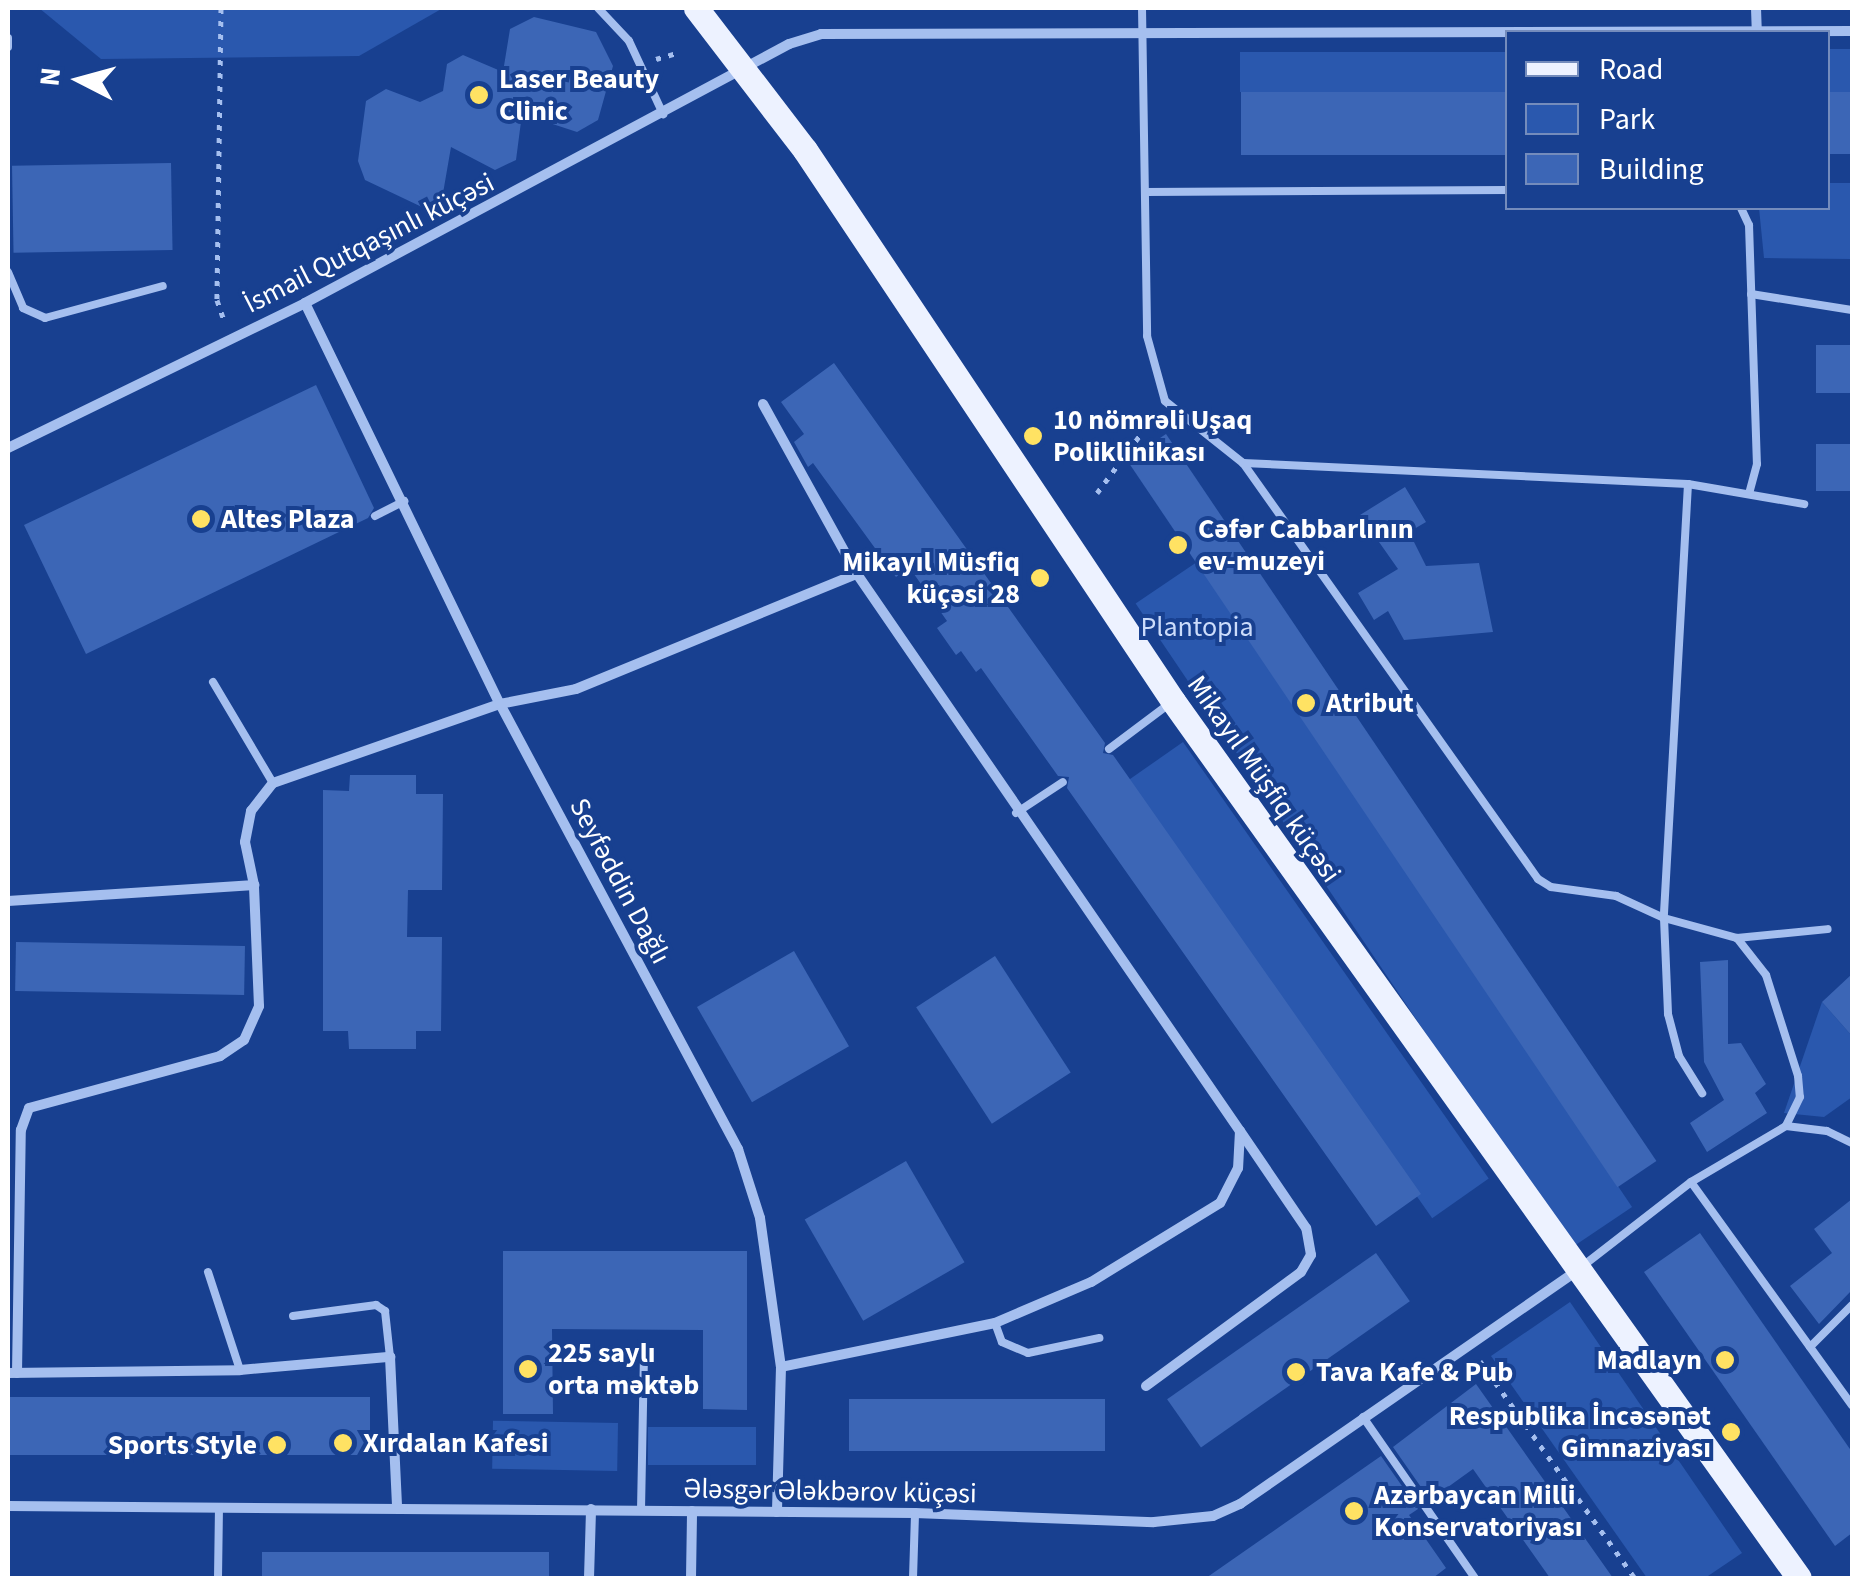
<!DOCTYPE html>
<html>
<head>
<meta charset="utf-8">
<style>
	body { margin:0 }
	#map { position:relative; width:1860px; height:1586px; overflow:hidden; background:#184090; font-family:"Source Sans 3",sans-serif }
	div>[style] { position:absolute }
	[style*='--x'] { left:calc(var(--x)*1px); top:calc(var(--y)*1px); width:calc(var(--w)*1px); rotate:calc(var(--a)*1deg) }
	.green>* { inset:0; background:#2a58ae; transform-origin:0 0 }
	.building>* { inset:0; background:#3c66b6; transform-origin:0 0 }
	.path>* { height:5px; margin-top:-2.5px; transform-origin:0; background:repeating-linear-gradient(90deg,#a5bfef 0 5px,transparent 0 13px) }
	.lane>* { height:8px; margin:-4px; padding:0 4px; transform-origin:4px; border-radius:4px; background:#a5bfef }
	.street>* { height:10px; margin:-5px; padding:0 5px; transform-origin:5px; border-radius:5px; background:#a5bfef }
	.primary>* { height:25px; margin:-12.5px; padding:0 12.5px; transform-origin:12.5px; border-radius:12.5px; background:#edf2ff }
	.dots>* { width:28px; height:28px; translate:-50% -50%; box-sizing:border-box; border:5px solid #184090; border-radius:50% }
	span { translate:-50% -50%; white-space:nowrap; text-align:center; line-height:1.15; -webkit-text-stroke:8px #184090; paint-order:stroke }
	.poi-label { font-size:28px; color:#fff; font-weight:700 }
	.left { translate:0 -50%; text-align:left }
	.right { translate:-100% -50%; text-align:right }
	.street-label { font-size:28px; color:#fff }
	.park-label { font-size:28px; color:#ccdcfb }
	.frame { position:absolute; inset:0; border:10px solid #fff; pointer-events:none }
	.legend { position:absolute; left:1505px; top:30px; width:325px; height:180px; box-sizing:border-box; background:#184090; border:2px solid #748cbc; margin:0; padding:12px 18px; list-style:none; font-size:30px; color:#fff }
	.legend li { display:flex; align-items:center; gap:20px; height:50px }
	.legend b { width:50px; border:2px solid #748cbc }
	.north { position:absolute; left:30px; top:30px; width:100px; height:100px; -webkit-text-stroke:8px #184090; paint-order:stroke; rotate:276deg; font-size:28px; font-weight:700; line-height:40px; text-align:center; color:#fff }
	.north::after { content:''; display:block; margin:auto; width:35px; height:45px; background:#fff; clip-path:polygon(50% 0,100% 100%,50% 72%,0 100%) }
</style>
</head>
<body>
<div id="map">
	<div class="green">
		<i style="clip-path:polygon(39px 8px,443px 8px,359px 56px,101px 59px)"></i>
		<i style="left:1828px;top:49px;width:24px;height:43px"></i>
		<i style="left:1507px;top:52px;width:40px;height:267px;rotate:90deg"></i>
		<i style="clip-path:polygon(1828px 183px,1852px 183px,1852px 259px,1764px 258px,1759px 208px,1828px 208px)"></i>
		<i style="left:1197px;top:562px;width:778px;height:74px;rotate:56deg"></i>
		<i style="left:1183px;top:742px;width:533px;height:69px;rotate:55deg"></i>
		<i style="clip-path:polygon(1822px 1002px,1852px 1036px,1852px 1097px,1824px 1117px,1784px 1113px)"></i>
		<i style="clip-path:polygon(1570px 1302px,1742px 1553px,1705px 1578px,1647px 1578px,1491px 1356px)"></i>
		<i style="left:618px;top:1423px;width:48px;height:125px;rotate:91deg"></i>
		<i style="left:756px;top:1427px;width:38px;height:108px;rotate:90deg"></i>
	</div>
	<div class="building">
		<i style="clip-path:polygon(534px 17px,596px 32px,613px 66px,598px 120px,577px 132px,522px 114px,516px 160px,495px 170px,451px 147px,442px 199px,424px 208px,365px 180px,358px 161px,366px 101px,386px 89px,420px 102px,443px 91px,447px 64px,463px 55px,503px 72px,510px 29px)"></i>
		<i style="left:1241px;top:92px;width:267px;height:63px"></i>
		<i style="left:1828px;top:92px;width:24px;height:62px"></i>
		<i style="left:171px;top:163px;width:87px;height:159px;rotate:89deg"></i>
		<i style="left:1852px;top:345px;width:48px;height:36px;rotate:90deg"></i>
		<i style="clip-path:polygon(834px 363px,1105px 743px,1103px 753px,1113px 755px,1421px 1194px,1376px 1226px,1067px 788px,1069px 777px,1058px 776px,981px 668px,976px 672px,961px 651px,956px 655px,937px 628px,947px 621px,909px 567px,896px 577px,813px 463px,808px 467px,794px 442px,804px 434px,781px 402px)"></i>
		<i style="clip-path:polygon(316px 385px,374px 508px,368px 518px,86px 654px,24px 525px)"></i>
		<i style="left:1166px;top:434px;width:877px;height:47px;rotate:56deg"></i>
		<i style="left:1816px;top:444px;width:36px;height:47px"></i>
		<i style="clip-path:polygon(1405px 487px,1426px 522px,1409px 532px,1426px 566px,1479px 563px,1493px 632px,1404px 640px,1388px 611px,1374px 620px,1358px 593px,1398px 569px,1360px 515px)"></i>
		<i style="clip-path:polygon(350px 775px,416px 775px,416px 794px,443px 794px,442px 890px,408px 890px,407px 937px,442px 937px,441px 1031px,416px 1031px,416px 1049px,349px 1049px,348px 1031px,323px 1031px,323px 790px,349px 791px)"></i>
		<i style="left:16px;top:942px;width:229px;height:49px;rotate:1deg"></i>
		<i style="left:794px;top:951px;width:110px;height:112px;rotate:60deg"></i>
		<i style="left:995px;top:956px;width:139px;height:94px;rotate:57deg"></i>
		<i style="clip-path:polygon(1728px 960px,1728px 1044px,1741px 1043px,1766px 1084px,1755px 1093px,1767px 1113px,1707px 1152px,1690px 1123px,1724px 1100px,1704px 1062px,1700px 962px)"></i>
		<i style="clip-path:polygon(1852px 974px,1852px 1036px,1822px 1002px)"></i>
		<i style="left:906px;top:1161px;width:117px;height:117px;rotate:60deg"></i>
		<i style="clip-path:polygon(1852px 1199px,1852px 1290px,1819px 1324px,1790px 1286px,1832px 1253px,1814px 1229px)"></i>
		<i style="clip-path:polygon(1700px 1233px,1852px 1452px,1852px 1533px,1835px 1546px,1644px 1272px)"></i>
		<i style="clip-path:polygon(503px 1251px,747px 1251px,747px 1410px,703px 1409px,703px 1330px,552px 1329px,553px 1414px,503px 1414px)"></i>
		<i style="left:1376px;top:1253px;width:59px;height:255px;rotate:55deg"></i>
		<i style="clip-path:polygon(1476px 1384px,1613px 1578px,1550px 1578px,1473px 1469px,1430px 1500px,1393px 1447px)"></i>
		<i style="left:370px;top:1397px;width:58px;height:362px;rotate:90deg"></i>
		<i style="left:849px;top:1399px;width:256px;height:52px"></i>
		<i style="clip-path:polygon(1381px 1456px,1418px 1509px,1409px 1515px,1446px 1568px,1433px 1578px,1206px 1578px)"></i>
		<i style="left:262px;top:1552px;width:287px;height:26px"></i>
	</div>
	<div class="path">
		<i style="--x:221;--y:8;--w:292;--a:90.8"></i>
		<i style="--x:217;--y:300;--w:24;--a:71"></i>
		<i style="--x:656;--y:59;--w:22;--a:-16"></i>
		<i style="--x:1097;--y:493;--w:97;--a:-53.4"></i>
		<i style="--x:1480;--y:1361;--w:267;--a:54.5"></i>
	</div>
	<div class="lane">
		<i style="--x:598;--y:8;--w:45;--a:46.8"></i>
		<i style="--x:629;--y:41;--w:81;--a:65"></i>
		<i style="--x:1142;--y:8;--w:328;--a:89.1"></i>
		<i style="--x:1147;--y:336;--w:67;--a:74.5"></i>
		<i style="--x:1165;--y:401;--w:100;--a:38.5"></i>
		<i style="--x:1243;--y:463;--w:510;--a:54.66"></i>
		<i style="--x:1538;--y:879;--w:15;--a:32"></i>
		<i style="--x:1551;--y:887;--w:66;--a:7.9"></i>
		<i style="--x:1616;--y:896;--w:53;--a:24.6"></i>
		<i style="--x:1664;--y:918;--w:76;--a:15.3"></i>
		<i style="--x:1737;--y:938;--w:91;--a:-5.6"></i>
		<i style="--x:8;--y:38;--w:9;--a:90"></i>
		<i style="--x:1145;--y:192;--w:363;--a:-0.3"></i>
		<i style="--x:1741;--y:208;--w:19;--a:65"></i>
		<i style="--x:1749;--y:225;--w:239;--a:88.1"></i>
		<i style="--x:1757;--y:464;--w:28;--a:105"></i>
		<i style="--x:8;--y:272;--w:39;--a:67"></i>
		<i style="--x:23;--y:308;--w:24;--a:24"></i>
		<i style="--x:45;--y:318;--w:122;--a:-15.2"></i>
		<i style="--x:1751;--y:294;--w:102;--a:9"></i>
		<i style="--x:1243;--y:463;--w:445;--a:2.7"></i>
		<i style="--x:1688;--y:484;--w:118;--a:9.8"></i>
		<i style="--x:1688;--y:484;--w:435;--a:93.2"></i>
		<i style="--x:1664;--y:918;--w:96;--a:87.6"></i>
		<i style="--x:1668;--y:1014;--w:43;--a:75.3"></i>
		<i style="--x:1679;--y:1056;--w:44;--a:58.1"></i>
		<i style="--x:375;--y:516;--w:33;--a:-27"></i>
		<i style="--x:213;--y:682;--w:117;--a:59.3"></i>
		<i style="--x:1109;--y:749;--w:75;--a:-36.9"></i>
		<i style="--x:1016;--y:813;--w:56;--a:-33.4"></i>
		<i style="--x:1737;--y:938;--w:47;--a:51.9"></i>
		<i style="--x:1766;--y:975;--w:106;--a:72.4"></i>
		<i style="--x:1798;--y:1076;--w:21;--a:85"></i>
		<i style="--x:1800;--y:1097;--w:32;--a:116"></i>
		<i style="--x:1691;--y:1182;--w:275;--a:54.2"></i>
		<i style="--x:1584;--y:1265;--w:135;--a:-37.8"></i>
		<i style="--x:1691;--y:1182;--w:110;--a:-30.5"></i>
		<i style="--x:1786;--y:1126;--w:41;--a:7"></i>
		<i style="--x:1827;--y:1131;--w:28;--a:26"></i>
		<i style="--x:208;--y:1272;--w:103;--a:71.9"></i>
		<i style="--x:293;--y:1316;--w:84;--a:-7.5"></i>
		<i style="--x:376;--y:1305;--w:11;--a:34"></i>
		<i style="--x:385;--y:1311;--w:46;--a:83.8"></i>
		<i style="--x:995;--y:1323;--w:20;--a:70"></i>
		<i style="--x:1002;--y:1342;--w:28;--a:23"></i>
		<i style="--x:1028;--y:1353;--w:73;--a:-11.9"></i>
		<i style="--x:1810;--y:1347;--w:59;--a:-45"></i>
		<i style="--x:1363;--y:1417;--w:196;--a:55.2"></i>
		<i style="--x:641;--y:1510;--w:152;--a:-88.9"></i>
		<i style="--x:218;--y:1578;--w:71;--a:-89.2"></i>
		<i style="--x:913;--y:1578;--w:65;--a:-88.2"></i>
	</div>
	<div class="street">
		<i style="--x:1756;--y:8;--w:23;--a:88"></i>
		<i style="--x:305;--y:303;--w:446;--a:64.1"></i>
		<i style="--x:500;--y:704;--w:505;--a:61.86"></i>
		<i style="--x:738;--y:1149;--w:72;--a:72.3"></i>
		<i style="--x:760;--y:1218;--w:150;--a:82"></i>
		<i style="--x:781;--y:1367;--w:145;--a:91.6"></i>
		<i style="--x:763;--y:404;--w:194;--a:61.1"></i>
		<i style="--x:857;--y:574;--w:676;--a:55.49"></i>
		<i style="--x:1240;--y:1131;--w:37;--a:93"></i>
		<i style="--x:1238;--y:1168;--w:39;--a:117"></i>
		<i style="--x:1220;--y:1203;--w:151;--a:148.5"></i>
		<i style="--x:1091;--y:1282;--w:104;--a:156.9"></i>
		<i style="--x:995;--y:1323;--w:218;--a:168.4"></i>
		<i style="--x:8;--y:448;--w:331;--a:-26"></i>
		<i style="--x:305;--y:303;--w:549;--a:-28.15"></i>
		<i style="--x:789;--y:44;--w:34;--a:-17"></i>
		<i style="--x:821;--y:34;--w:1031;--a:-0.17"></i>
		<i style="--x:8;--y:901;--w:247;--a:-3.7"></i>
		<i style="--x:8;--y:1373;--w:232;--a:-0.7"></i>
		<i style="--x:240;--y:1370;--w:151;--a:-5"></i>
		<i style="--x:390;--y:1357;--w:151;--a:87.3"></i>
		<i style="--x:17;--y:1373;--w:243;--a:-89.1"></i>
		<i style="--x:21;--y:1130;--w:23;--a:-70"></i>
		<i style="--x:29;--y:1108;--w:198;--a:-15.2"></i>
		<i style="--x:220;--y:1056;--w:29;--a:-34"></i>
		<i style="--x:244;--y:1040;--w:37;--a:-66"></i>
		<i style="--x:259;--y:1006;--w:121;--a:-92.4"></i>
		<i style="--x:254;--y:885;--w:44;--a:-101.8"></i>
		<i style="--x:245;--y:842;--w:32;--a:-79"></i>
		<i style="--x:251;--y:811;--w:36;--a:-52"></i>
		<i style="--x:273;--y:783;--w:240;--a:-19.2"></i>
		<i style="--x:500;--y:704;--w:77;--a:-11.2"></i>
		<i style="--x:576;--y:689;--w:304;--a:-22.3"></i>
		<i style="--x:1146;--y:1386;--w:192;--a:-36.3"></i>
		<i style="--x:1301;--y:1272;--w:20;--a:-60"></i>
		<i style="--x:1311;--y:1255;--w:27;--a:-100"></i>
		<i style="--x:1306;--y:1228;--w:117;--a:-124.2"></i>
		<i style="--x:8;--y:1506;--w:907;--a:0.44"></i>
		<i style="--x:915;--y:1513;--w:239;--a:2.2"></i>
		<i style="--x:1154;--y:1522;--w:59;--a:-5.8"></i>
		<i style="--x:1213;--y:1516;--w:30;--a:-24"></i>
		<i style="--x:1240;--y:1504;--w:407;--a:-34.7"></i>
		<i style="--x:589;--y:1578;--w:69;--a:-88.3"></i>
		<i style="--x:691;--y:1578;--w:67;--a:-89.1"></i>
	</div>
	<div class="primary">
		<i style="--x:696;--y:8;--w:179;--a:52.5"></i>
		<i style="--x:805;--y:150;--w:663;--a:56.26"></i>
		<i style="--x:1173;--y:701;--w:1077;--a:54.48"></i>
	</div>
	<div class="dots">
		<i style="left:479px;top:95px;background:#ffe263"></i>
		<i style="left:1033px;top:436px;background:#ffe263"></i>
		<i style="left:201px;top:519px;background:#ffe263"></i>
		<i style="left:1178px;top:545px;background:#ffe263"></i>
		<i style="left:1040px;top:578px;background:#ffe263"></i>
		<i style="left:1306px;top:703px;background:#ffe263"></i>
		<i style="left:1725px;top:1360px;background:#ffe263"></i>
		<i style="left:528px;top:1369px;background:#ffe263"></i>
		<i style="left:1296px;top:1372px;background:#ffe263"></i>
		<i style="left:1731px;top:1432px;background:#ffe263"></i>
		<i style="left:343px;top:1443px;background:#ffe263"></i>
		<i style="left:277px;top:1445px;background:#ffe263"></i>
		<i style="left:1354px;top:1511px;background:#ffe263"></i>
	</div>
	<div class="poi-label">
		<span class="left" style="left:499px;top:95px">Laser Beauty<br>Clinic</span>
		<span class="left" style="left:1053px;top:436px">10 nömrəli Uşaq<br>Poliklinikası</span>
		<span class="left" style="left:221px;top:519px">Altes Plaza</span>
		<span class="left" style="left:1198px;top:545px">Cəfər Cabbarlının<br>ev-muzeyi</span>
		<span class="right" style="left:1020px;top:578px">Mikayıl Müsfiq<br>küçəsi 28</span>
		<span class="left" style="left:1326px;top:703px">Atribut</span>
		<span class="left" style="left:548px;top:1369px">225 saylı<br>orta məktəb</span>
		<span class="right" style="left:1702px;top:1360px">Madlayn</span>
		<span class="left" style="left:1316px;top:1372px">Tava Kafe &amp; Pub</span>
		<span class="right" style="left:1711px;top:1432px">Respublika İncəsənət<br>Gimnaziyası</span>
		<span class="left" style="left:363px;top:1443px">Xırdalan Kafesi</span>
		<span class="right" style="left:257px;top:1445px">Sports Style</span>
		<span class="left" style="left:1374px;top:1511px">Azərbaycan Milli<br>Konservatoriyası</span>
	</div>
	<div class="street-label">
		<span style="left:369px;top:243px;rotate:-27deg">İsmail Qutqaşınlı küçəsi</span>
		<span style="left:1264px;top:779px;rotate:55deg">Mikayıl Müşfiq küçəsi</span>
		<span style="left:620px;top:881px;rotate:62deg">Seyfəddin Dağlı</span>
		<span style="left:830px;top:1491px;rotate:1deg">Ələsgər Ələkbərov küçəsi</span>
	</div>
	<div class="park-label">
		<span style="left:1197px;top:627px">Plantopia</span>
	</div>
	<div class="frame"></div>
	<ul class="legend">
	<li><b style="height:12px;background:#edf2ff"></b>Road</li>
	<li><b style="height:28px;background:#2a58ae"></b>Park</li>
	<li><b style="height:28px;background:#3c66b6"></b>Building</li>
	</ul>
	<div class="north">N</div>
</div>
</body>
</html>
